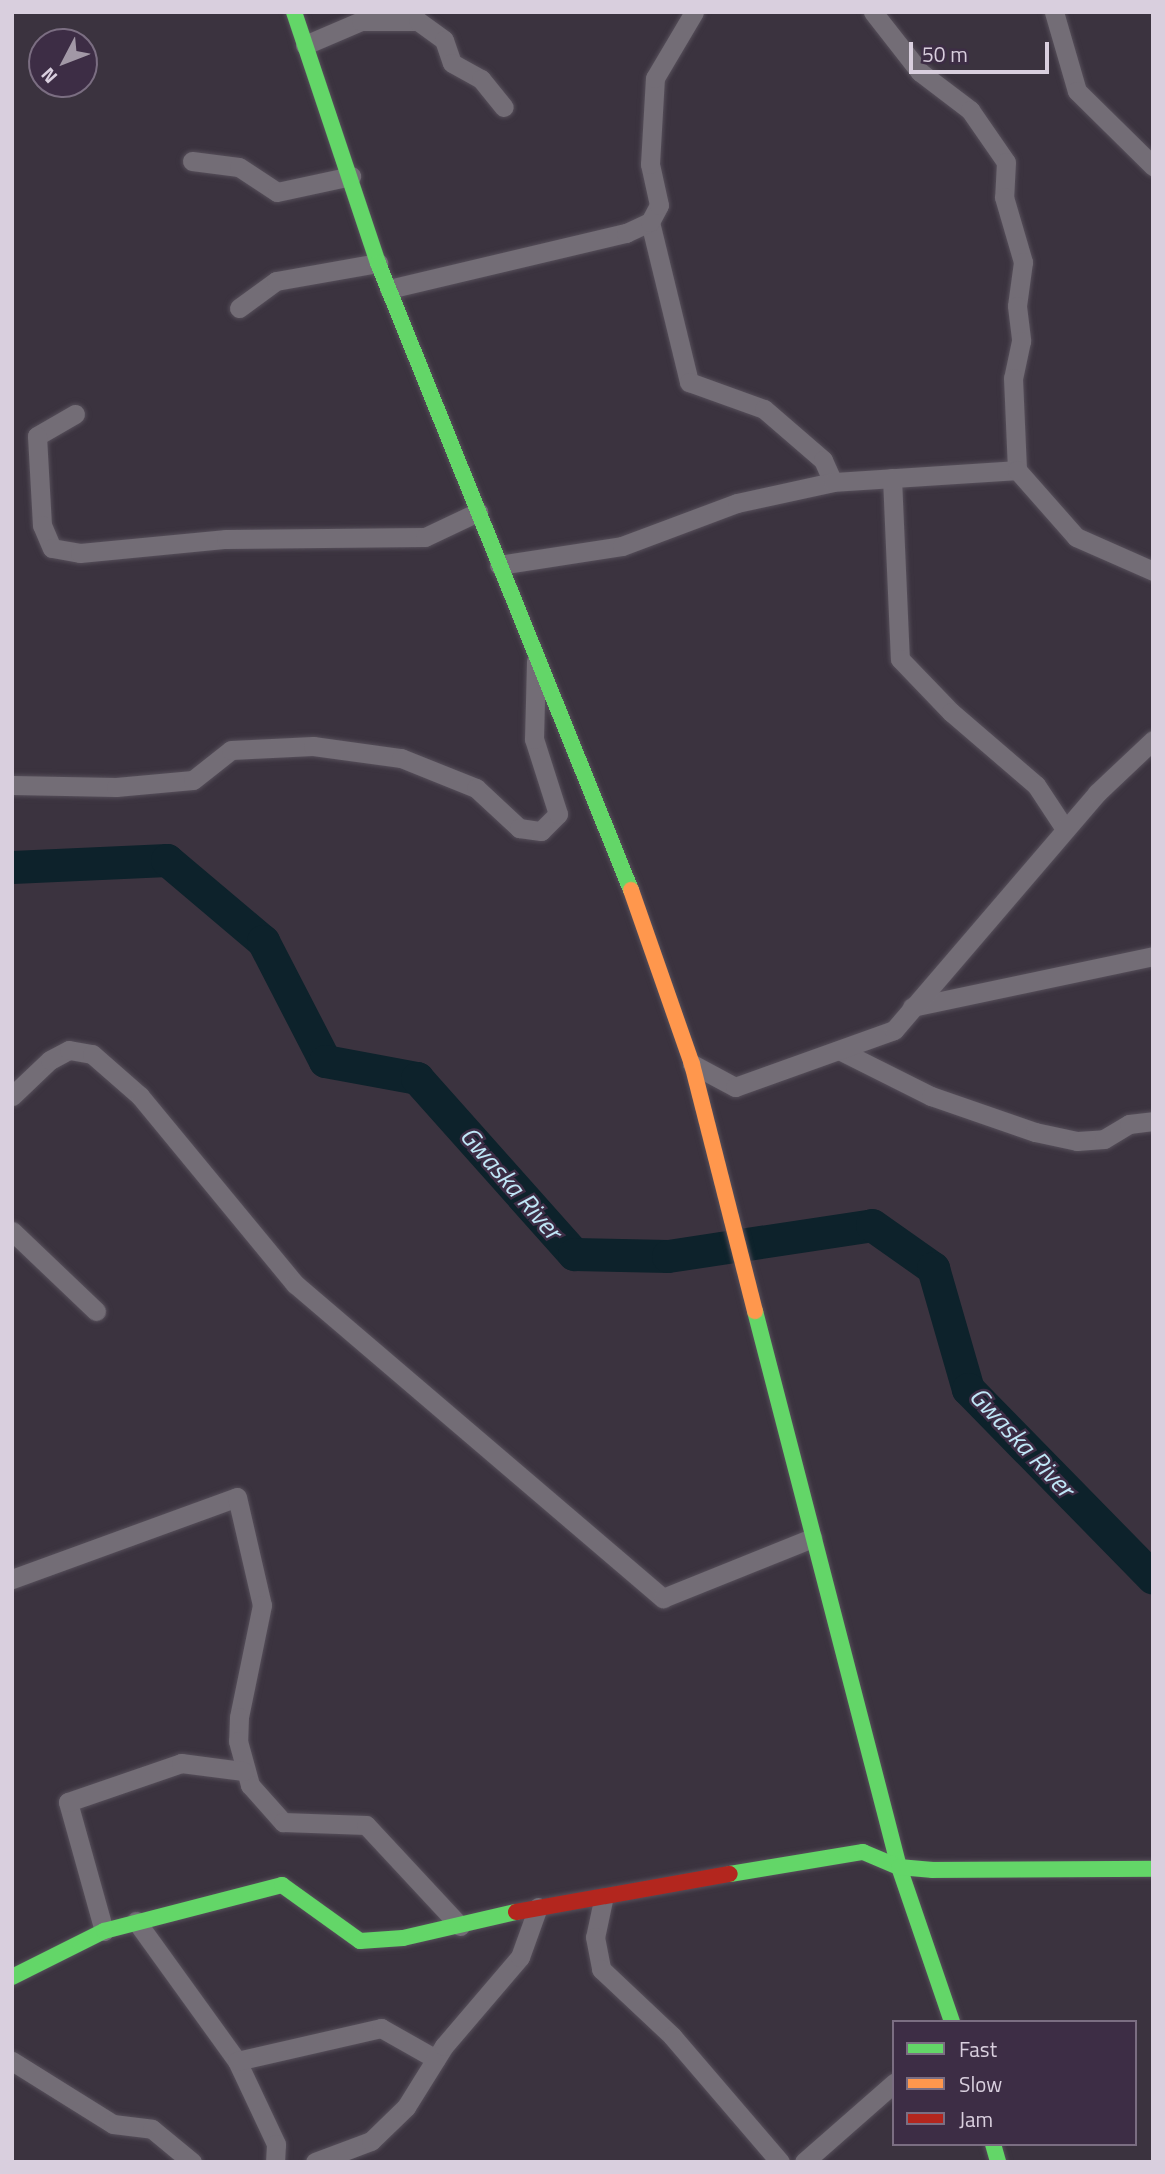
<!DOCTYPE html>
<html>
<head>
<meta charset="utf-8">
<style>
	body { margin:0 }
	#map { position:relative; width:1165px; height:2174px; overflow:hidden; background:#3b333f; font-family:"Titillium Web",sans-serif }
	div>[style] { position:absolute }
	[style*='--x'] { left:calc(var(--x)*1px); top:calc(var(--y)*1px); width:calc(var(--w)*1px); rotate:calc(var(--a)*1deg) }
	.river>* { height:33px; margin:-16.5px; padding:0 16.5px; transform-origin:16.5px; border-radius:16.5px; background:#0d222b }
	.roads { filter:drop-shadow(0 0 2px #564f5a) drop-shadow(0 0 2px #564f5a) }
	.street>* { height:19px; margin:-9.5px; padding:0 9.5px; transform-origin:9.5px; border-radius:9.5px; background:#736d76 }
	.fast>* { height:16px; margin:-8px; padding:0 8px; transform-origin:8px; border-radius:8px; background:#63d668 }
	.slow>* { height:16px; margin:-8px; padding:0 8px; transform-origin:8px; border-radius:8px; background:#ff974d }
	.jam>* { height:16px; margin:-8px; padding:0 8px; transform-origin:8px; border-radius:8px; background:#b3261e }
	span { translate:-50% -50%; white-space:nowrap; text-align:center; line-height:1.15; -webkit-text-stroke:5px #3d2d45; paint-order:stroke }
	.water-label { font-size:26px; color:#bfe6f6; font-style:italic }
	.frame { position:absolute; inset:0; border:14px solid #d9cfde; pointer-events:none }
	.legend { position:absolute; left:892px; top:2020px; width:245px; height:126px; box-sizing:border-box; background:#3d2d45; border:2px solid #7b6e82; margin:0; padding:9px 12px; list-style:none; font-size:21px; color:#d9cfde }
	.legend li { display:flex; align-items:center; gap:14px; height:35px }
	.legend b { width:35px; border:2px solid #7b6e82 }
	.north { position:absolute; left:28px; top:28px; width:70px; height:70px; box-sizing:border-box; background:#3d2d45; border:2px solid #7b6e82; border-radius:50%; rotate:228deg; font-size:19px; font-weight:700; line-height:28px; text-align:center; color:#d9cfde }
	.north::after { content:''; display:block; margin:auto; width:24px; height:32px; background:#a298a6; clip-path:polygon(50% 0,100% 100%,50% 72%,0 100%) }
	.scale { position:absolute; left:909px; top:42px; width:140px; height:32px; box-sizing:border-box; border:4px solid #d9cfde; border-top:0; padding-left:9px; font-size:21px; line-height:24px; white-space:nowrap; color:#d9cfde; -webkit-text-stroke:5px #3d2d45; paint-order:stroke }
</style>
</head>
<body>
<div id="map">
	<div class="river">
		<i style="--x:12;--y:867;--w:155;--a:-2.6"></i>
		<i style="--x:167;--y:860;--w:126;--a:40.2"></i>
		<i style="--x:263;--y:941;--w:135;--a:62.7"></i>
		<i style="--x:325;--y:1061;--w:94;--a:10.5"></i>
		<i style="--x:417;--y:1078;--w:236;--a:48.3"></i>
		<i style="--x:574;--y:1254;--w:94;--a:1.2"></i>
		<i style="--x:668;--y:1256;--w:206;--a:-8.6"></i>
		<i style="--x:872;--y:1225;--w:75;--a:35.2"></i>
		<i style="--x:933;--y:1268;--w:126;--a:73.9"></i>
		<i style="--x:968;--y:1389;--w:264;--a:45.6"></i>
	</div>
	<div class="roads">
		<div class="street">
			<i style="--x:873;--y:12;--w:76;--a:51.9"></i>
			<i style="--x:920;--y:72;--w:63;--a:37.2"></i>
			<i style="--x:970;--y:110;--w:63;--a:55.3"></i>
			<i style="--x:1006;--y:162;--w:35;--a:93"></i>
			<i style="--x:1004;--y:197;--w:68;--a:73.7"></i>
			<i style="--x:1023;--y:262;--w:44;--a:97.8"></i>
			<i style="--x:1017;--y:306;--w:35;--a:83"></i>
			<i style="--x:1021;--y:341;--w:38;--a:102"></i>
			<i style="--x:1013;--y:378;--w:92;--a:87.5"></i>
			<i style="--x:1054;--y:12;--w:82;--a:73.8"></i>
			<i style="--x:1077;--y:91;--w:107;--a:44.6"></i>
			<i style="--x:305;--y:45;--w:61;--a:-23.2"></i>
			<i style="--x:361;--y:21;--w:57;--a:0"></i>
			<i style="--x:418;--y:21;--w:32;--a:36"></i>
			<i style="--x:444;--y:40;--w:24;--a:71"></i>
			<i style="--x:452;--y:63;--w:33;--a:29"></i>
			<i style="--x:481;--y:79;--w:36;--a:51"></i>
			<i style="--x:192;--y:161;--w:47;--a:7.3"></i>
			<i style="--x:239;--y:167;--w:45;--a:33.3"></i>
			<i style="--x:277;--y:192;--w:76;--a:-12.2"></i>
			<i style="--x:650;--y:222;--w:165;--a:76.3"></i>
			<i style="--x:689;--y:382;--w:80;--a:19.8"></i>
			<i style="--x:764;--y:409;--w:78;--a:40.8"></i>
			<i style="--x:823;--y:460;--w:24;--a:66"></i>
			<i style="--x:389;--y:289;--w:244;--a:-13.3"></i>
			<i style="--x:626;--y:233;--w:26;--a:-25"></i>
			<i style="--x:650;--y:222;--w:19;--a:-62"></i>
			<i style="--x:659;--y:205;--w:42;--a:-102.4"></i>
			<i style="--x:650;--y:164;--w:86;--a:-86.7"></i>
			<i style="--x:655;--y:78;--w:77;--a:-59.4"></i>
			<i style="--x:239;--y:308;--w:46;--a:-36.1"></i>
			<i style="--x:276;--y:281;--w:104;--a:-10"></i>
			<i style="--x:75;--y:414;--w:44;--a:149.9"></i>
			<i style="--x:37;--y:436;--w:89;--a:86.8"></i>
			<i style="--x:42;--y:525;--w:25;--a:67"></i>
			<i style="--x:52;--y:548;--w:28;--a:10"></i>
			<i style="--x:80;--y:553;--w:147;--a:-5.5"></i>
			<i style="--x:226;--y:539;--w:199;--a:-0.6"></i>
			<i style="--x:425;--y:537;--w:59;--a:-25.3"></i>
			<i style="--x:892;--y:478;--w:181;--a:87.5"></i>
			<i style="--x:900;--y:659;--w:74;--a:46.1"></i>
			<i style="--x:951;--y:712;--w:112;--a:40.7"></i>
			<i style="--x:1036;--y:785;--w:53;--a:56.6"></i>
			<i style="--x:499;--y:565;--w:124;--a:-8.8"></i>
			<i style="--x:622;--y:546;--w:123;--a:-20.5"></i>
			<i style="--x:737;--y:503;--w:98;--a:-12.3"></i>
			<i style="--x:833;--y:482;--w:184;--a:-3.7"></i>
			<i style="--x:1017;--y:470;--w:89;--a:48.6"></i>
			<i style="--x:1076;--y:537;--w:84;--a:23.8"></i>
			<i style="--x:12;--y:785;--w:104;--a:1.1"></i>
			<i style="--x:116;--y:787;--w:77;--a:-5.2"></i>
			<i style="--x:193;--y:780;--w:48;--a:-38.3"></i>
			<i style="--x:231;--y:750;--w:82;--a:-2.8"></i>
			<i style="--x:313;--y:746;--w:89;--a:7.8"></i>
			<i style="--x:401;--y:758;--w:81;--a:21.8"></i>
			<i style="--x:476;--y:788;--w:59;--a:42.9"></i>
			<i style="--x:519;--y:828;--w:22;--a:8"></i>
			<i style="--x:541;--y:831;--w:24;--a:-45"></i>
			<i style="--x:558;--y:814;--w:79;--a:-107.7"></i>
			<i style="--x:534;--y:739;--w:78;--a:-88.5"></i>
			<i style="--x:912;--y:1007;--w:246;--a:-11.9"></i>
			<i style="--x:841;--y:1051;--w:101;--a:26.6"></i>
			<i style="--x:931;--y:1096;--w:110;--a:19.1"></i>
			<i style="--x:1035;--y:1132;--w:43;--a:12.1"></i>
			<i style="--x:1077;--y:1141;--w:27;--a:-4"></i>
			<i style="--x:1104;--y:1139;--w:29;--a:-31"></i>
			<i style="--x:1129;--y:1124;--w:24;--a:-7"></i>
			<i style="--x:692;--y:1064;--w:49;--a:28.1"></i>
			<i style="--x:735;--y:1087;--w:169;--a:-19.7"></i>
			<i style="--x:894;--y:1030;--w:312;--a:-49.4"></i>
			<i style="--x:1097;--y:793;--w:77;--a:-43.4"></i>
			<i style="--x:12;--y:1096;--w:52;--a:-43.5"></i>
			<i style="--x:50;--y:1060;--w:21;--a:-28"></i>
			<i style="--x:69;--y:1050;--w:23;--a:10"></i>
			<i style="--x:92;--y:1054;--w:64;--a:41.2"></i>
			<i style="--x:140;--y:1096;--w:244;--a:50.5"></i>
			<i style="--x:295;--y:1284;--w:484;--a:40.5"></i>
			<i style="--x:663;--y:1598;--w:161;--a:-21.9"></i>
			<i style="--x:12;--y:1231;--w:116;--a:43.6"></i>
			<i style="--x:12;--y:1579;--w:239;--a:-20"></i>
			<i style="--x:237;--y:1497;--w:111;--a:77"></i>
			<i style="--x:262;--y:1605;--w:114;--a:101.6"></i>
			<i style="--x:239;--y:1717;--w:24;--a:92"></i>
			<i style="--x:238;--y:1741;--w:46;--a:74.7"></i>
			<i style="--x:250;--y:1785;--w:50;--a:48.3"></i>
			<i style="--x:283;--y:1822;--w:83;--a:2.1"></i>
			<i style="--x:366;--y:1825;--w:138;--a:47.1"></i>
			<i style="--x:603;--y:1900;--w:38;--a:102"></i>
			<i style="--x:595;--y:1937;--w:33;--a:79"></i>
			<i style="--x:601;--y:1969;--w:98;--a:43.3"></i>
			<i style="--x:672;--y:2036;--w:166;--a:49.4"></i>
			<i style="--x:136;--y:1921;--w:173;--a:54.2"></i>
			<i style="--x:237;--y:2061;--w:92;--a:64.8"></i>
			<i style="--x:276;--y:2144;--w:18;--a:93"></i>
			<i style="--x:104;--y:1931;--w:134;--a:-105.6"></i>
			<i style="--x:68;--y:1802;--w:120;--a:-19"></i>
			<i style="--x:181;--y:1763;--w:63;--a:7.4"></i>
			<i style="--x:12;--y:2061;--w:119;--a:32"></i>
			<i style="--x:113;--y:2124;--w:39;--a:7"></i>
			<i style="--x:152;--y:2129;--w:52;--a:39.5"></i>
			<i style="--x:237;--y:2061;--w:148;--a:-12.9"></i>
			<i style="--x:381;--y:2028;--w:63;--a:29.4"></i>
			<i style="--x:315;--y:2162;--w:60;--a:-20.6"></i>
			<i style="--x:371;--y:2141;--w:49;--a:-44.2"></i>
			<i style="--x:406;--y:2107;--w:72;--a:-58.1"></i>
			<i style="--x:444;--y:2046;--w:117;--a:-49.5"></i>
			<i style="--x:520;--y:1957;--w:53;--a:-70.2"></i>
			<i style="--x:804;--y:2162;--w:120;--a:-41.3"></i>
		</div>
		<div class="fast">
			<i style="--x:294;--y:12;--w:265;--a:71.5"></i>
			<i style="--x:378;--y:263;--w:676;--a:68.03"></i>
			<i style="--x:755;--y:1311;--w:574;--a:75.48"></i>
			<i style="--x:899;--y:1867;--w:164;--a:71.1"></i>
			<i style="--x:730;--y:1874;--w:135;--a:-9.4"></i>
			<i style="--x:863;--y:1852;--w:39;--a:23"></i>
			<i style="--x:899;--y:1867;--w:34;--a:5"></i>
			<i style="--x:933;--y:1870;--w:220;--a:-0.3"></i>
			<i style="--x:12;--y:1977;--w:103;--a:-26.6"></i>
			<i style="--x:104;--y:1931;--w:184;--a:-14.5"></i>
			<i style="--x:282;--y:1885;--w:96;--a:35.7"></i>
			<i style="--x:360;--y:1941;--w:43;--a:-4"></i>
			<i style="--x:403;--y:1938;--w:116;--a:-13"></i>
			<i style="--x:993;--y:2144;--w:19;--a:74"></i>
		</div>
		<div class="slow">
			<i style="--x:631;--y:890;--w:184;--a:70.7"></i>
			<i style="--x:692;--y:1064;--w:255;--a:75.7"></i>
		</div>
		<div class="jam">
			<i style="--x:516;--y:1912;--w:217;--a:-10.1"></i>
		</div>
	</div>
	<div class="water-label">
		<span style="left:511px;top:1183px;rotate:49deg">Gwaska River</span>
		<span style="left:1022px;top:1442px;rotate:47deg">Gwaska River</span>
	</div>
	<div class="frame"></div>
	<ul class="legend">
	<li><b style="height:9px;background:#63d668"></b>Fast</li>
	<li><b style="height:9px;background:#ff974d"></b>Slow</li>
	<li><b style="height:9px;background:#b3261e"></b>Jam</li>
	</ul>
	<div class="north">N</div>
	<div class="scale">50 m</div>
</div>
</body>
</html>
